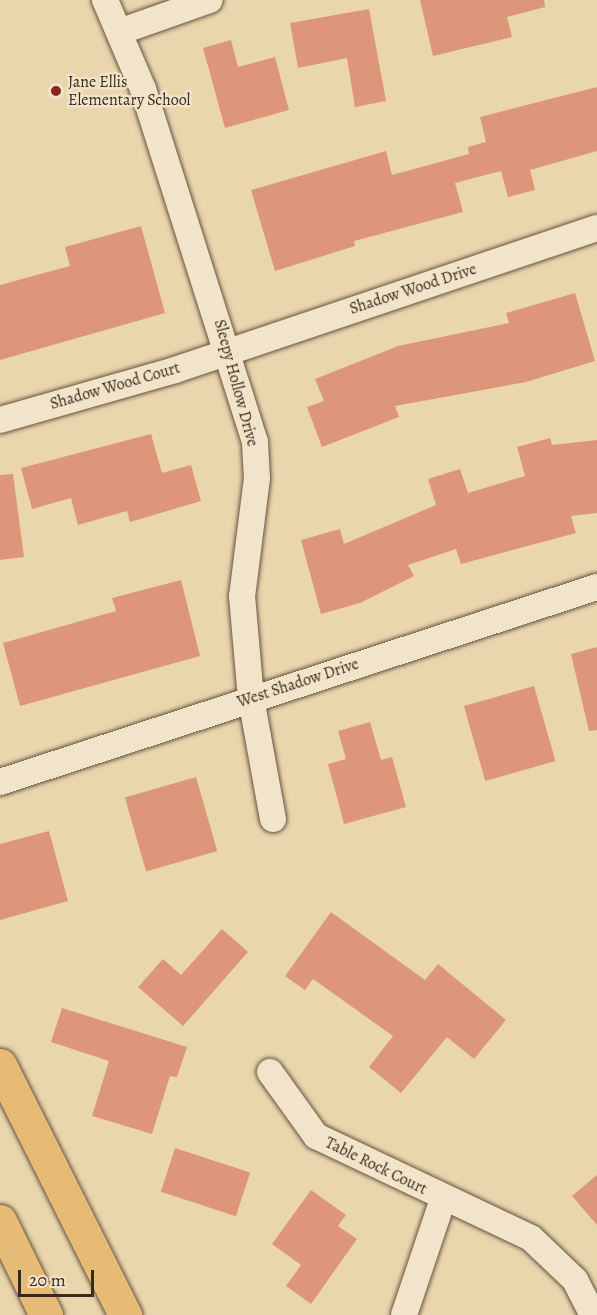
<!DOCTYPE html>
<html>
<head>
<meta charset="utf-8">
<style>
	body { margin:0 }
	#map { position:relative; width:597px; height:1315px; overflow:hidden; background:#ead6ad; font-family:Alegreya,serif }
	div>[style] { position:absolute }
	[style*='--x'] { left:calc(var(--x)*1px); top:calc(var(--y)*1px); width:calc(var(--w)*1px); rotate:calc(var(--a)*1deg) }
	.building>* { inset:0; background:#dd967a; transform-origin:0 0 }
	.roads { filter:drop-shadow(0 0 2px #665442) drop-shadow(0 0 2px #665442) }
	.minor>* { height:26px; margin:-13px; padding:0 13px; transform-origin:13px; border-radius:13px; background:#f1e4ca }
	.major>* { height:33px; margin:-16.5px; padding:0 16.5px; transform-origin:16.5px; border-radius:16.5px; background:#e5bb76 }
	.dots>* { width:16px; height:16px; translate:-50% -50%; box-sizing:border-box; border:3px solid #f1e4ca; border-radius:50% }
	span { translate:-50% -50%; white-space:nowrap; text-align:center; line-height:1.15; -webkit-text-stroke:4.5px #f1e4ca; paint-order:stroke }
	.poi-label { font-size:16px; color:#3a291e }
	.left { translate:0 -50%; text-align:left }
	.street-label { font-size:16px; color:#3a291e }
	.scale { position:absolute; left:18px; top:1270px; width:76px; height:27px; box-sizing:border-box; border:3px solid #3a291e; border-top:0; padding-left:8px; font-size:18px; line-height:21px; white-space:nowrap; color:#3a291e; -webkit-text-stroke:4px #f1e4ca; paint-order:stroke }
</style>
</head>
<body>
<div id="map">
	<div class="building">
		<i style="clip-path:polygon(420px 0,544px 0,545px 7px,507px 17px,512px 37px,433px 56px)"></i>
		<i style="clip-path:polygon(369px 9px,386px 101px,355px 107px,347px 58px,298px 68px,290px 23px)"></i>
		<i style="clip-path:polygon(231px 40px,238px 67px,275px 57px,289px 110px,225px 128px,203px 48px)"></i>
		<i style="clip-path:polygon(597px 87px,597px 151px,530px 170px,535px 190px,508px 197px,501px 171px,455px 183px,463px 212px,354px 241px,355px 246px,275px 271px,251px 190px,386px 151px,392px 175px,469px 154px,468px 147px,486px 142px,480px 117px)"></i>
		<i style="clip-path:polygon(141px 226px,165px 313px,0 360px,0 285px,70px 266px,65px 247px)"></i>
		<i style="clip-path:polygon(575px 293px,595px 361px,526px 382px,395px 406px,399px 417px,322px 447px,307px 407px,324px 401px,315px 379px,398px 346px,509px 323px,506px 313px)"></i>
		<i style="clip-path:polygon(151px 434px,162px 473px,191px 465px,201px 501px,130px 522px,127px 511px,78px 525px,71px 498px,32px 509px,21px 468px)"></i>
		<i style="clip-path:polygon(550px 438px,552px 445px,597px 440px,597px 513px,571px 516px,576px 533px,461px 564px,456px 549px,408px 565px,414px 576px,360px 603px,321px 614px,301px 540px,340px 529px,344px 544px,436px 505px,428px 479px,460px 469px,468px 493px,525px 476px,517px 447px)"></i>
		<i style="clip-path:polygon(13px 474px,24px 557px,0 560px,0 475px)"></i>
		<i style="clip-path:polygon(181px 580px,200px 656px,20px 706px,3px 643px,116px 611px,112px 598px)"></i>
		<i style="clip-path:polygon(597px 647px,597px 730px,589px 731px,571px 654px)"></i>
		<i style="left:534px;top:686px;width:78px;height:73px;rotate:74deg"></i>
		<i style="clip-path:polygon(370px 722px,381px 760px,392px 757px,406px 807px,344px 824px,328px 764px,346px 759px,338px 731px)"></i>
		<i style="left:196px;top:777px;width:77px;height:74px;rotate:74deg"></i>
		<i style="clip-path:polygon(49px 831px,68px 901px,0 920px,0 844px)"></i>
		<i style="clip-path:polygon(331px 912px,425px 980px,438px 964px,506px 1020px,474px 1059px,447px 1037px,401px 1093px,369px 1067px,393px 1036px,313px 979px,305px 990px,285px 976px)"></i>
		<i style="clip-path:polygon(222px 929px,248px 952px,183px 1026px,138px 987px,163px 959px,181px 975px)"></i>
		<i style="clip-path:polygon(62px 1008px,187px 1047px,177px 1077px,170px 1076px,152px 1134px,92px 1116px,109px 1061px,51px 1042px)"></i>
		<i style="left:175px;top:1148px;width:79px;height:46px;rotate:18deg"></i>
		<i style="clip-path:polygon(597px 1175px,597px 1225px,572px 1196px)"></i>
		<i style="clip-path:polygon(311px 1190px,346px 1215px,338px 1226px,357px 1239px,311px 1304px,286px 1286px,301px 1265px,272px 1244px)"></i>
	</div>
	<div class="roads">
		<div class="minor">
			<i style="--x:105;--y:0;--w:97;--a:66.9"></i>
			<i style="--x:143;--y:89;--w:370;--a:72.4"></i>
			<i style="--x:255;--y:442;--w:36;--a:87"></i>
			<i style="--x:257;--y:478;--w:119;--a:97.2"></i>
			<i style="--x:242;--y:596;--w:102;--a:85"></i>
			<i style="--x:251;--y:698;--w:123;--a:79.7"></i>
			<i style="--x:119;--y:32;--w:96;--a:-19.4"></i>
			<i style="--x:0;--y:420;--w:182;--a:-15.9"></i>
			<i style="--x:175;--y:370;--w:445;--a:-18.6"></i>
			<i style="--x:0;--y:782;--w:628;--a:-18.09"></i>
			<i style="--x:270;--y:1072;--w:79;--a:54.3"></i>
			<i style="--x:316;--y:1136;--w:238;--a:25.4"></i>
			<i style="--x:531;--y:1238;--w:61;--a:43.7"></i>
			<i style="--x:575;--y:1280;--w:39;--a:63"></i>
			<i style="--x:404;--y:1315;--w:122;--a:-71.4"></i>
		</div>
		<div class="major">
			<i style="--x:0;--y:1065;--w:280;--a:63.4"></i>
			<i style="--x:0;--y:1221;--w:105;--a:63.9"></i>
		</div>
	</div>
	<div class="dots">
		<i style="left:56px;top:91px;background:#8f2418"></i>
	</div>
	<div class="poi-label">
		<span class="left" style="left:68px;top:91px">Jane Ellis<br>Elementary School</span>
	</div>
	<div class="street-label">
		<span style="left:413px;top:289px;rotate:-18deg">Shadow Wood Drive</span>
		<span style="left:236px;top:383px;rotate:75deg">Sleepy Hollow Drive</span>
		<span style="left:115px;top:386px;rotate:-16deg">Shadow Wood Court</span>
		<span style="left:298px;top:683px;rotate:-18deg">West Shadow Drive</span>
		<span style="left:376px;top:1166px;rotate:26deg">Table Rock Court</span>
	</div>
	<div class="scale">20 m</div>
</div>
</body>
</html>
